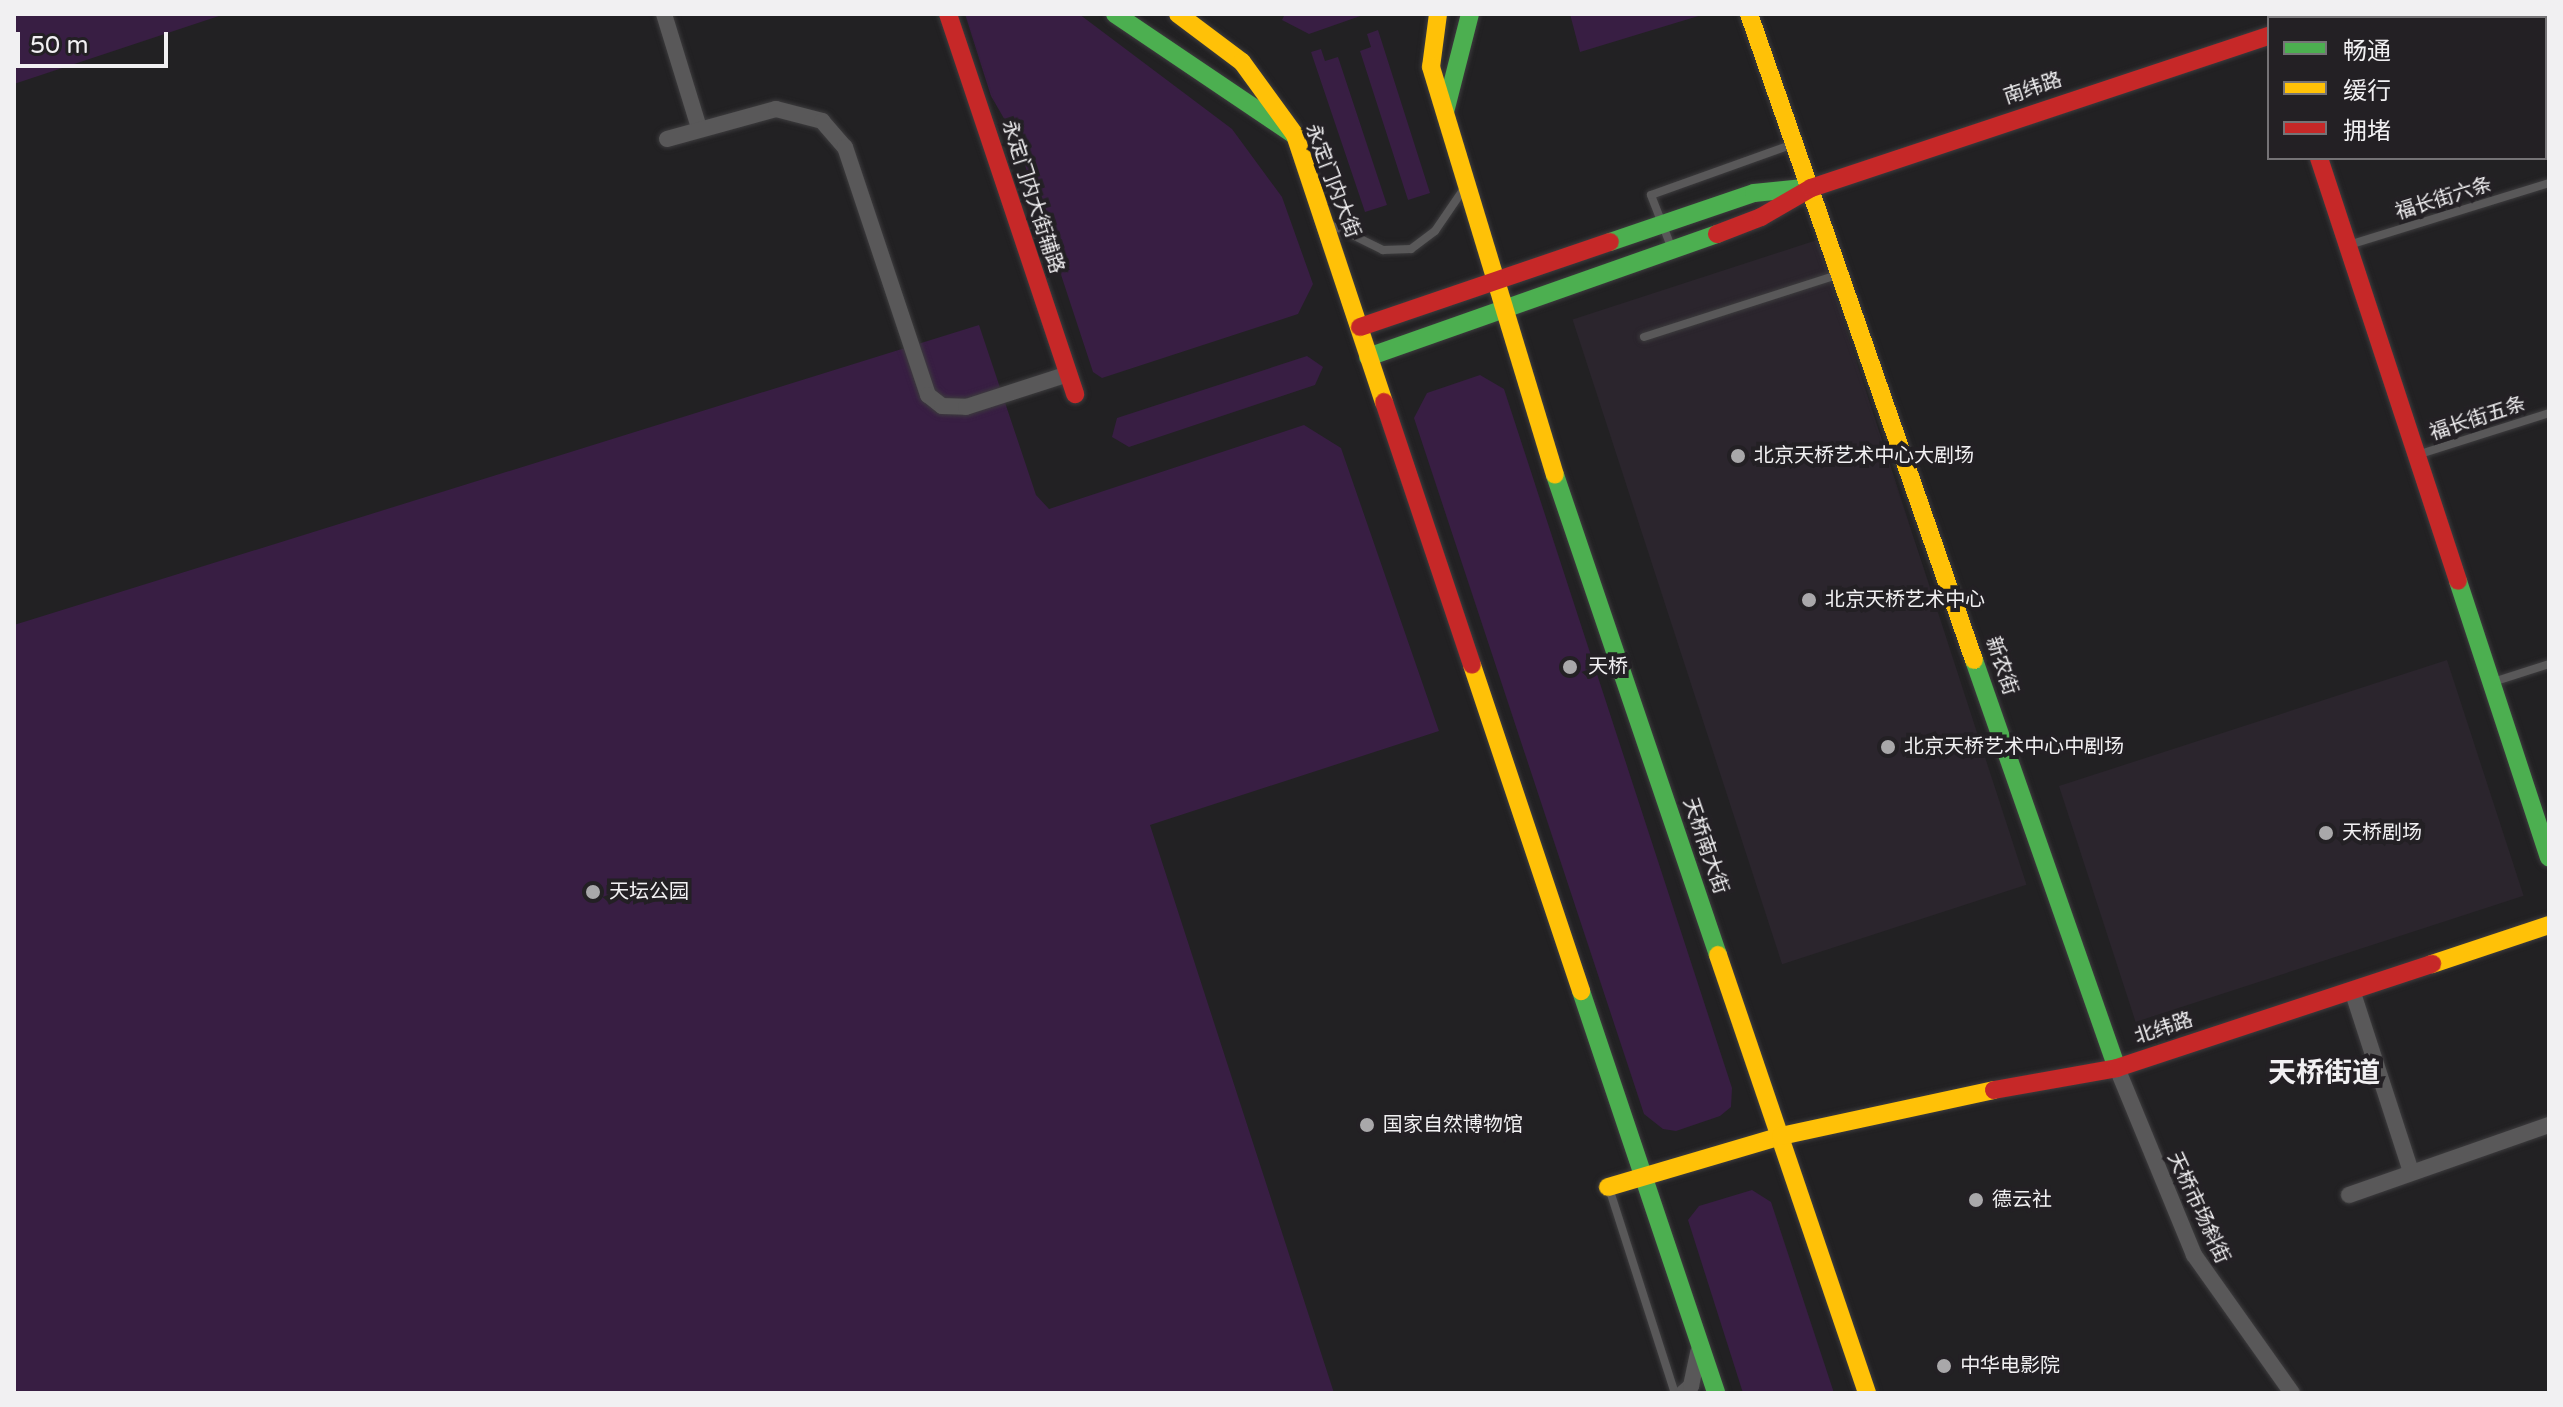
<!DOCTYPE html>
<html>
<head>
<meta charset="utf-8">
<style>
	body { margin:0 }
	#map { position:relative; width:2563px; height:1407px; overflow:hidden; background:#222123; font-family:"Varela Round","Noto Sans SC",sans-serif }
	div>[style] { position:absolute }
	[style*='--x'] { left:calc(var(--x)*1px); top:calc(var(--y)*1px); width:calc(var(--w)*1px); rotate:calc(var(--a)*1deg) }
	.built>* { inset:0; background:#2b252d; transform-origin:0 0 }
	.green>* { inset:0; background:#381e43 }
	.roads { filter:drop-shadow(0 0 2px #3d3c3e) drop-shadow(0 0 2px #3d3c3e) }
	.lane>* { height:8px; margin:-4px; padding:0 4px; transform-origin:4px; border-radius:4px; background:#595859 }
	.street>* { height:16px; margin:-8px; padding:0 8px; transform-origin:8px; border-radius:8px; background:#595859 }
	.fast>* { height:18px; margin:-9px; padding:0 9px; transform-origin:9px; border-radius:9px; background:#4caf50 }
	.slow>* { height:18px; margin:-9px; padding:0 9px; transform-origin:9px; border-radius:9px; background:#ffc107 }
	.jam>* { height:18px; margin:-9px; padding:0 9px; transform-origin:9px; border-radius:9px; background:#c62828 }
	.dots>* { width:22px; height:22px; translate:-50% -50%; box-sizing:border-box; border:4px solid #232024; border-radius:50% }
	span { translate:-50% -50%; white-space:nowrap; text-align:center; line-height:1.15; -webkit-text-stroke:8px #232024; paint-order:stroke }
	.street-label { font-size:20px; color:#f1f0f2 }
	.poi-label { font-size:20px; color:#f1f0f2 }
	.left { translate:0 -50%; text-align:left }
	.district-label { font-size:28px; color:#f1f0f2; font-weight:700 }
	.frame { position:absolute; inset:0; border:16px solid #f1f0f2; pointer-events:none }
	.legend { position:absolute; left:2267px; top:16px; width:280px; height:144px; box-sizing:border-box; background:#232024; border:2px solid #757376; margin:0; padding:10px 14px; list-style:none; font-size:24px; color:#f1f0f2 }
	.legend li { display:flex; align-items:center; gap:16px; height:40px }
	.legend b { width:40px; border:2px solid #757376 }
	.scale { position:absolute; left:16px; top:32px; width:152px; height:36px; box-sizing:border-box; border:4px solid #f1f0f2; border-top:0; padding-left:10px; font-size:24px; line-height:28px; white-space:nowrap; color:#f1f0f2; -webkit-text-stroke:6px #232024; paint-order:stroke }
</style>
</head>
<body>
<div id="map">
	<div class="built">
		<i style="left:1817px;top:240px;width:678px;height:257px;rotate:72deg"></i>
		<i style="left:2447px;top:660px;width:248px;height:408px;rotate:72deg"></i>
	</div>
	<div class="green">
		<i style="clip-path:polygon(14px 14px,225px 14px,14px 84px)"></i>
		<i style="clip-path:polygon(965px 14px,1079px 14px,1232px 129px,1282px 197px,1313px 284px,1298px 314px,1102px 378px,1093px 372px,1017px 141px,991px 96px)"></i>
		<i style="clip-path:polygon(1285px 14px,1366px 14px,1309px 34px,1282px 20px)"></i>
		<i style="clip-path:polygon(1570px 14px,1705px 14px,1580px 52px)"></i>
		<i style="clip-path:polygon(1378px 30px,1430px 193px,1408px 200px,1360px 51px,1371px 47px,1367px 34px)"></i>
		<i style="clip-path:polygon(1321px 49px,1325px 61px,1338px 57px,1387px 205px,1365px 212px,1311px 52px)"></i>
		<i style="clip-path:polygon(979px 325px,1036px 495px,1049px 509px,1304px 425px,1341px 448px,1439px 731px,1150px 825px,1334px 1393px,14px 1393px,14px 625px)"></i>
		<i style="clip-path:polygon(1307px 356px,1323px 367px,1315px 385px,1129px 447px,1112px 437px,1117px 418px)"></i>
		<i style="clip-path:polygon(1480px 375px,1504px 389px,1732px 1088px,1731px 1107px,1720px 1116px,1676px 1131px,1663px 1129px,1644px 1114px,1414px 418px,1427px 393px)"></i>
		<i style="clip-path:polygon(1752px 1190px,1771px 1202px,1834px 1393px,1743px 1393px,1688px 1220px,1699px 1206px)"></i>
	</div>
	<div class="roads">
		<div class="lane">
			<i style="--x:1332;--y:225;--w:57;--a:26.1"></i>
			<i style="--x:1383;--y:250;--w:28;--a:-2"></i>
			<i style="--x:1411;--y:249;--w:30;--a:-37"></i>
			<i style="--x:1435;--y:231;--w:50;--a:-55.7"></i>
			<i style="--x:2349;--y:245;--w:209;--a:-17.2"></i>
			<i style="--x:1672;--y:249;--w:58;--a:-111.3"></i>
			<i style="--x:1651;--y:195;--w:149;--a:-19.7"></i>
			<i style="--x:1644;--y:337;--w:206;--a:-17.8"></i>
			<i style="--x:2420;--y:454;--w:135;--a:-17.6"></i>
			<i style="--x:2493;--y:682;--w:59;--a:-17.8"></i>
			<i style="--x:1609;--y:1188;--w:215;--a:72.2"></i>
		</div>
		<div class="street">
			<i style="--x:664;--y:14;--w:119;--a:72.9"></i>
			<i style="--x:667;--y:139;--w:113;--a:-15.4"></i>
			<i style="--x:776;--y:109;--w:48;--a:14.6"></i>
			<i style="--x:822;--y:121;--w:35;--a:49"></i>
			<i style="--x:845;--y:147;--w:262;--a:71.5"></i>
			<i style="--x:928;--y:395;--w:18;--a:38"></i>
			<i style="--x:942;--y:406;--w:24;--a:2"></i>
			<i style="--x:966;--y:407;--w:107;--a:-17.9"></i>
			<i style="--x:2352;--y:990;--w:188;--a:72"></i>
			<i style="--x:2117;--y:1068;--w:202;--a:67.6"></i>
			<i style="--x:2194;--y:1255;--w:169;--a:54.6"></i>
			<i style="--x:2349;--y:1195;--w:212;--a:-19.3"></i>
			<i style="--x:1683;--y:1393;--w:11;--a:-41"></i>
			<i style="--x:1691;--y:1386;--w:35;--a:-78"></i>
		</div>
		<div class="fast">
			<i style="--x:1115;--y:14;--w:215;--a:34"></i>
			<i style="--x:1445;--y:112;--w:101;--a:-75.7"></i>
			<i style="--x:1610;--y:242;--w:152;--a:-18.8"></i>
			<i style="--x:1754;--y:193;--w:50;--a:-5.7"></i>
			<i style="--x:1368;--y:357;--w:370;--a:-19.4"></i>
			<i style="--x:1555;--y:475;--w:507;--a:71.24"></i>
			<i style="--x:2458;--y:581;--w:291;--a:71.8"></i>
			<i style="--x:1974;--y:660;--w:432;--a:70.7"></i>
			<i style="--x:1581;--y:991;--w:424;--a:71.4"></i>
		</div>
		<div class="slow">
			<i style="--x:1178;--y:14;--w:80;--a:36.9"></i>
			<i style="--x:1242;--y:62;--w:90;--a:54"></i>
			<i style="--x:1295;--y:135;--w:281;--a:71.6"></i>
			<i style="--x:1438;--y:14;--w:53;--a:97.5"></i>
			<i style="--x:1431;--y:67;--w:426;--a:73.1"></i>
			<i style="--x:1749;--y:14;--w:684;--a:70.8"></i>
			<i style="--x:2324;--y:18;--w:13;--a:-18"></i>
			<i style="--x:1472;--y:665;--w:344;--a:71.5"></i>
			<i style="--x:1718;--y:955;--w:463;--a:71.2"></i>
			<i style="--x:2432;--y:964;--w:123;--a:-18.4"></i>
			<i style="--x:1608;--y:1187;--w:180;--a:-16.4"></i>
			<i style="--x:1781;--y:1136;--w:218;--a:-12.2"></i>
		</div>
		<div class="jam">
			<i style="--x:948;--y:14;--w:401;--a:71.5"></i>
			<i style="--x:2319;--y:158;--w:445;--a:71.8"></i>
			<i style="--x:1717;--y:234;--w:47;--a:-21.1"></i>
			<i style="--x:1761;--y:217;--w:58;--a:-30.1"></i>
			<i style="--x:1811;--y:188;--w:483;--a:-18.4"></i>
			<i style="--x:1360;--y:327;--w:264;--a:-18.8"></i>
			<i style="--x:1384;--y:402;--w:277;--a:71.5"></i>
			<i style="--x:1994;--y:1090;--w:125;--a:-10.1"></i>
			<i style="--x:2117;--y:1068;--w:332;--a:-18.3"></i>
		</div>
	</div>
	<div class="dots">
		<i style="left:1738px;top:456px;background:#a9a8aa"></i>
		<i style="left:1809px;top:600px;background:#a9a8aa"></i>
		<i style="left:1570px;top:667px;background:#a9a8aa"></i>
		<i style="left:1888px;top:747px;background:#a9a8aa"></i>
		<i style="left:2326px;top:833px;background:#a9a8aa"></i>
		<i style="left:593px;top:892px;background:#a9a8aa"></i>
		<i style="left:1367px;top:1125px;background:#a9a8aa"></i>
		<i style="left:1976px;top:1200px;background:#a9a8aa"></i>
		<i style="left:1944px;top:1366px;background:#a9a8aa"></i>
	</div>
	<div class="street-label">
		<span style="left:2033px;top:89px;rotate:-18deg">南纬路</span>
		<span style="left:1332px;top:181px;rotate:69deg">永定门内大街</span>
		<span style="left:1032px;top:197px;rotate:72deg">永定门内大街辅路</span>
		<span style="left:2444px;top:199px;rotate:-17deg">福长街六条</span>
		<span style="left:2478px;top:419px;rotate:-18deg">福长街五条</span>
		<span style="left:2001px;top:666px;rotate:71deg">新农街</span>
		<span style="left:1705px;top:846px;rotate:71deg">天桥南大街</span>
		<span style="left:2164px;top:1029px;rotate:-18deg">北纬路</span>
		<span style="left:2198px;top:1208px;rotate:65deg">天桥市场斜街</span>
	</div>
	<div class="poi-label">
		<span class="left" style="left:1754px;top:456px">北京天桥艺术中心大剧场</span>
		<span class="left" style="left:1825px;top:600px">北京天桥艺术中心</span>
		<span class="left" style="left:1588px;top:667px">天桥</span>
		<span class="left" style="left:1904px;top:747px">北京天桥艺术中心中剧场</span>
		<span class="left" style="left:2342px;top:833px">天桥剧场</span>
		<span class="left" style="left:609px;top:892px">天坛公园</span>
		<span class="left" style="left:1383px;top:1125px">国家自然博物馆</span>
		<span class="left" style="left:1992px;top:1200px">德云社</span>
		<span class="left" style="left:1960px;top:1366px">中华电影院</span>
	</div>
	<div class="district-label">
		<span style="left:2324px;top:1073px">天桥街道</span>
	</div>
	<div class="frame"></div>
	<ul class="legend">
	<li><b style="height:10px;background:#4caf50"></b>畅通</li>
	<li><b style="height:10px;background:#ffc107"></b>缓行</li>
	<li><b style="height:10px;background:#c62828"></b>拥堵</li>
	</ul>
	<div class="scale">50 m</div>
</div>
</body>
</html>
